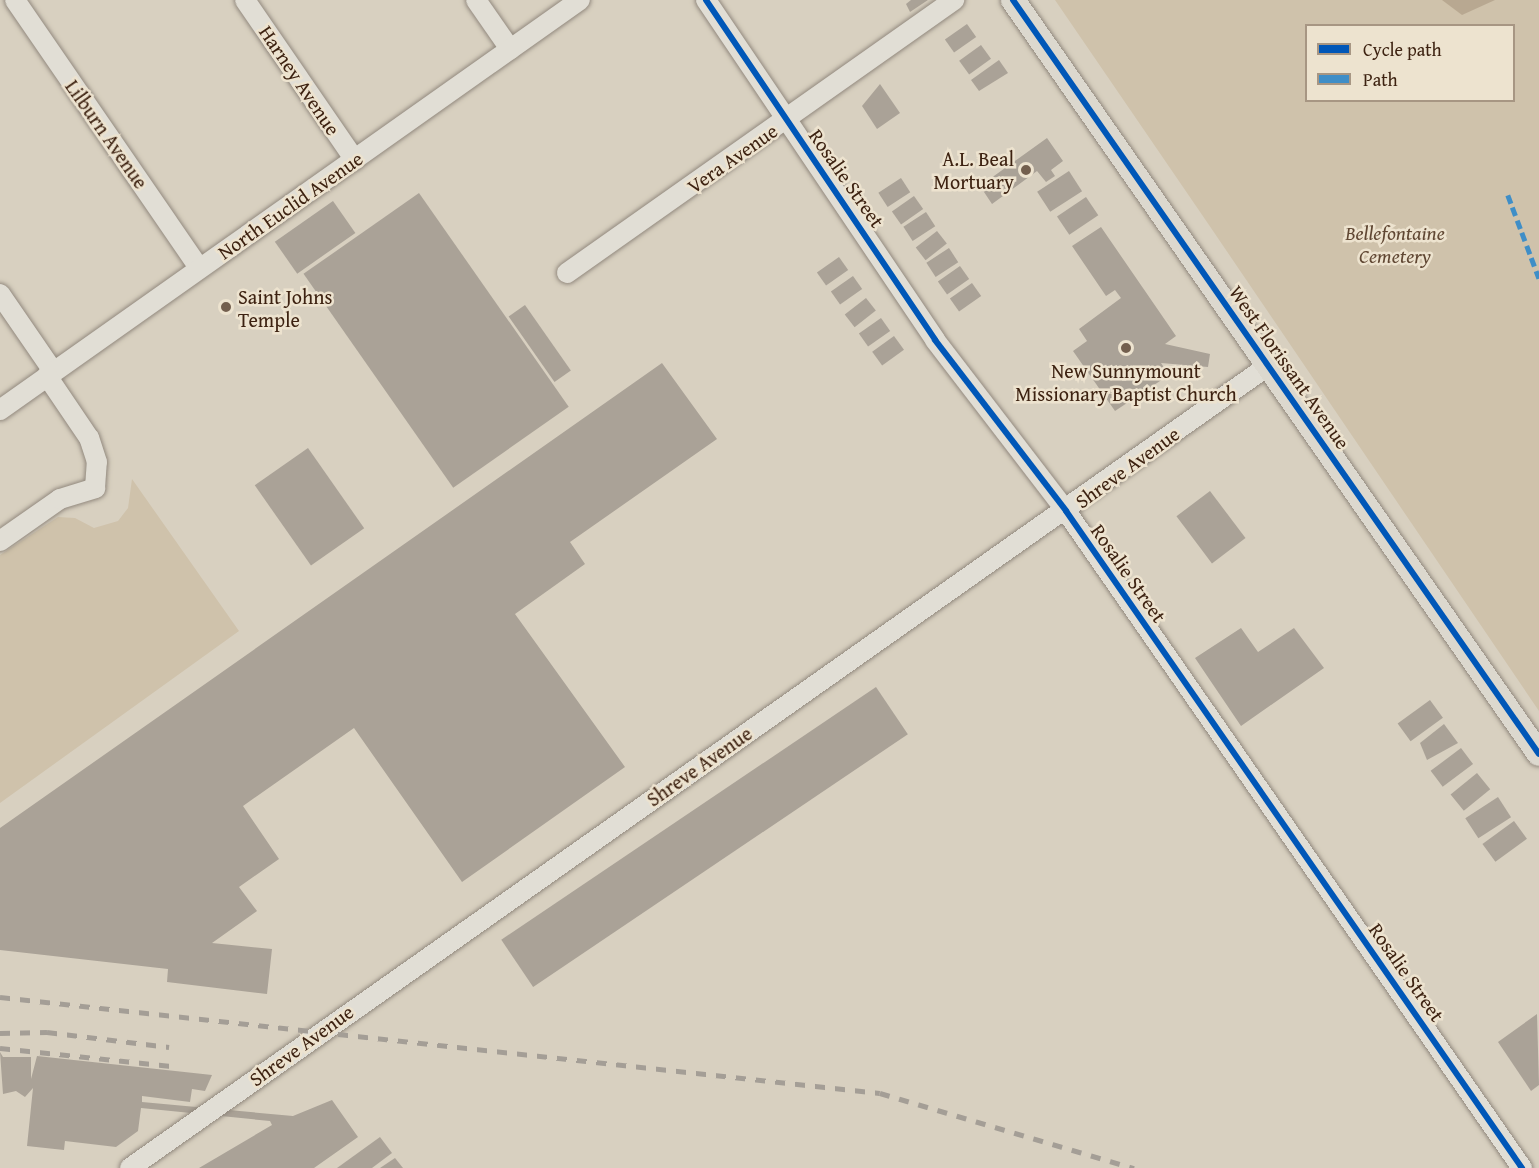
<!DOCTYPE html>
<html>
<head>
<meta charset="utf-8">
<style>
	body { margin:0 }
	#map { position:relative; width:1539px; height:1168px; overflow:hidden; background:#d8d0c0; font-family:"Gentium Book Plus",serif }
	div>[style] { position:absolute }
	[style*='--x'] { left:calc(var(--x)*1px); top:calc(var(--y)*1px); width:calc(var(--w)*1px); rotate:calc(var(--a)*1deg) }
	.green>* { inset:0; background:#cfc2ab }
	.water>* { inset:0; background:#b8a891 }
	.building>* { inset:0; background:#aaa297; transform-origin:0 0 }
	.roads { filter:drop-shadow(0 0 2px #92897e) drop-shadow(0 0 2px #92897e) }
	.minor>* { height:20px; margin:-10px; padding:0 10px; transform-origin:10px; border-radius:10px; background:#e1ded5 }
	.major>* { height:24px; margin:-12px; padding:0 12px; transform-origin:12px; border-radius:12px; background:#dcd8ce }
	.rail>* { height:4.5px; margin-top:-2.25px; transform-origin:0; background:repeating-linear-gradient(90deg,#a49e96 0 10px,transparent 0 20px) }
	.quiet>* { height:4.5px; margin-top:-2.25px; transform-origin:0; background:repeating-linear-gradient(90deg,#3f8ec7 0 9px,transparent 0 13.5px) }
	.cycleway>* { height:6px; margin:-3px; padding:0 3px; transform-origin:3px; border-radius:3px; background:#0057b8 }
	.dots>* { width:16px; height:16px; translate:-50% -50%; box-sizing:border-box; border:3px solid #ede3cf; border-radius:50% }
	span { translate:-50% -50%; white-space:nowrap; text-align:center; line-height:1.15; -webkit-text-stroke:5px #ede3cf; paint-order:stroke }
	.street-label { font-size:20px; color:#3d2211 }
	.poi-label { font-size:20px; color:#3d2211 }
	.right { translate:-100% -50%; text-align:right }
	.left { translate:0 -50%; text-align:left }
	.park-label { font-size:20px; color:#604733; font-style:italic }
	.legend { position:absolute; left:1305px; top:24px; width:210px; height:78px; box-sizing:border-box; background:#ede3cf; border:2px solid #a79683; margin:0; padding:8px 10px; list-style:none; font-size:18px; color:#3d2211 }
	.legend li { display:flex; align-items:center; gap:12px; height:30px }
	.legend b { width:30px; border:2px solid #a79683 }
</style>
</head>
<body>
<div id="map">
	<div class="green">
		<i style="clip-path:polygon(evenodd,1055px 0,1539px 0,1539px 711px,1209px 225px,1055px 0,1306px 26px,1514px 26px,1514px 100px,1306px 100px,1306px 26px)"></i>
		<i style="clip-path:polygon(132px 479px,239px 631px,0 803px,0 555px,58px 517px,75px 518px,94px 528px,118px 521px,128px 508px)"></i>
	</div>
	<div class="water">
		<i style="clip-path:polygon(1442px 0,1495px 0,1462px 15px)"></i>
	</div>
	<div class="building">
		<i style="clip-path:polygon(911px 0,928px 0,910px 12px,906px 4px)"></i>
		<i style="left:967px;top:24px;width:16px;height:27px;rotate:55deg"></i>
		<i style="left:981px;top:45px;width:17px;height:27px;rotate:54deg"></i>
		<i style="clip-path:polygon(999px 60px,1008px 73px,979px 91px,971px 80px)"></i>
		<i style="clip-path:polygon(880px 84px,900px 113px,877px 129px,862px 106px)"></i>
		<i style="clip-path:polygon(1047px 138px,1063px 161px,1051px 170px,1055px 176px,1046px 182px,1037px 171px,992px 204px,980px 186px)"></i>
		<i style="left:1069px;top:171px;width:24px;height:38px;rotate:57deg"></i>
		<i style="left:901px;top:178px;width:17px;height:27px;rotate:57deg"></i>
		<i style="left:419px;top:193px;width:261px;height:141px;rotate:55deg"></i>
		<i style="left:914px;top:196px;width:16px;height:27px;rotate:55deg"></i>
		<i style="left:1086px;top:197px;width:22px;height:35px;rotate:56deg"></i>
		<i style="left:333px;top:201px;width:39px;height:71px;rotate:55deg"></i>
		<i style="left:926px;top:212px;width:17px;height:27px;rotate:57deg"></i>
		<i style="clip-path:polygon(1101px 227px,1176px 336px,1165px 344px,1210px 354px,1208px 367px,1161px 363px,1169px 375px,1115px 411px,1073px 351px,1087px 341px,1079px 329px,1121px 298px,1115px 290px,1106px 296px,1072px 246px)"></i>
		<i style="left:937px;top:231px;width:16px;height:27px;rotate:52deg"></i>
		<i style="left:949px;top:248px;width:17px;height:27px;rotate:57deg"></i>
		<i style="left:839px;top:257px;width:16px;height:27px;rotate:55deg"></i>
		<i style="left:960px;top:266px;width:16px;height:27px;rotate:55deg"></i>
		<i style="left:853px;top:276px;width:16px;height:27px;rotate:55deg"></i>
		<i style="left:972px;top:283px;width:16px;height:27px;rotate:55deg"></i>
		<i style="left:866px;top:298px;width:16px;height:27px;rotate:52deg"></i>
		<i style="left:525px;top:305px;width:80px;height:20px;rotate:55deg"></i>
		<i style="left:881px;top:318px;width:16px;height:27px;rotate:55deg"></i>
		<i style="left:894px;top:336px;width:17px;height:27px;rotate:54deg"></i>
		<i style="clip-path:polygon(662px 363px,717px 439px,570px 542px,585px 564px,515px 614px,625px 767px,462px 882px,354px 728px,243px 806px,279px 859px,239px 887px,257px 911px,212px 943px,272px 949px,267px 994px,167px 982px,168px 969px,0 950px,0 828px)"></i>
		<i style="left:308px;top:448px;width:98px;height:65px;rotate:55deg"></i>
		<i style="left:1210px;top:491px;width:59px;height:42px;rotate:53deg"></i>
		<i style="clip-path:polygon(1241px 628px,1258px 652px,1294px 628px,1324px 668px,1241px 726px,1195px 658px)"></i>
		<i style="left:876px;top:687px;width:57px;height:452px;rotate:56deg"></i>
		<i style="left:1430px;top:700px;width:22px;height:40px;rotate:54deg"></i>
		<i style="clip-path:polygon(1444px 724px,1458px 743px,1427px 760px,1420px 743px)"></i>
		<i style="left:1461px;top:748px;width:20px;height:38px;rotate:53deg"></i>
		<i style="left:1477px;top:773px;width:21px;height:34px;rotate:51deg"></i>
		<i style="left:1498px;top:797px;width:24px;height:39px;rotate:57deg"></i>
		<i style="left:1514px;top:821px;width:22px;height:39px;rotate:54deg"></i>
		<i style="clip-path:polygon(1537px 1014px,1539px 1085px,1531px 1091px,1498px 1042px)"></i>
		<i style="clip-path:polygon(0 1052px,3px 1057px,31px 1057px,31px 1079px,37px 1056px,212px 1075px,205px 1091px,192px 1089px,190px 1102px,142px 1096px,142px 1102px,293px 1116px,332px 1100px,358px 1137px,314px 1168px,199px 1168px,272px 1125px,270px 1121px,141px 1108px,138px 1131px,116px 1147px,65px 1141px,64px 1150px,27px 1146px,33px 1088px,25px 1097px,16px 1091px,3px 1094px)"></i>
		<i style="clip-path:polygon(380px 1137px,392px 1153px,372px 1168px,337px 1168px)"></i>
		<i style="clip-path:polygon(395px 1158px,403px 1168px,380px 1168px)"></i>
	</div>
	<div class="roads">
		<div class="minor">
			<i style="--x:15;--y:0;--w:325;--a:55.5"></i>
			<i style="--x:245;--y:0;--w:194;--a:55.5"></i>
			<i style="--x:476;--y:0;--w:60;--a:55.2"></i>
			<i style="--x:706;--y:0;--w:410;--a:56"></i>
			<i style="--x:935;--y:340;--w:215;--a:52.5"></i>
			<i style="--x:1066;--y:511;--w:800;--a:55.24"></i>
			<i style="--x:567;--y:273;--w:474;--a:-35.2"></i>
			<i style="--x:0;--y:294;--w:93;--a:55.5"></i>
			<i style="--x:0;--y:410;--w:710;--a:-35.26"></i>
			<i style="--x:0;--y:541;--w:73;--a:-35"></i>
			<i style="--x:60;--y:499;--w:37;--a:-17"></i>
			<i style="--x:95;--y:488;--w:26;--a:-86"></i>
			<i style="--x:97;--y:462;--w:25;--a:-108"></i>
			<i style="--x:89;--y:438;--w:75;--a:-124.1"></i>
			<i style="--x:130;--y:1168;--w:1394;--a:-35.18"></i>
		</div>
		<div class="major">
			<i style="--x:1013;--y:0;--w:919;--a:55.1"></i>
		</div>
	</div>
	<div class="rail">
		<i style="--x:0;--y:997;--w:885;--a:6.23"></i>
		<i style="--x:880;--y:1093;--w:265;--a:16.5"></i>
		<i style="--x:0;--y:1033;--w:47;--a:-1.2"></i>
		<i style="--x:47;--y:1032;--w:123;--a:7"></i>
		<i style="--x:0;--y:1048;--w:172;--a:6"></i>
	</div>
	<div class="quiet">
		<i style="--x:1508;--y:195;--w:89;--a:69.5"></i>
	</div>
	<div class="cycleway">
		<i style="--x:706;--y:0;--w:410;--a:56"></i>
		<i style="--x:935;--y:340;--w:215;--a:52.5"></i>
		<i style="--x:1066;--y:511;--w:800;--a:55.24"></i>
		<i style="--x:1013;--y:0;--w:919;--a:55.1"></i>
	</div>
	<div class="dots">
		<i style="left:1026px;top:170px;background:#735f4e"></i>
		<i style="left:226px;top:307px;background:#735f4e"></i>
		<i style="left:1126px;top:348px;background:#735f4e"></i>
	</div>
	<div class="street-label">
		<span style="left:300px;top:80px;rotate:56deg">Harney Avenue</span>
		<span style="left:107px;top:134px;rotate:55deg">Lilburn Avenue</span>
		<span style="left:732px;top:158px;rotate:-35deg">Vera Avenue</span>
		<span style="left:847px;top:178px;rotate:55deg">Rosalie Street</span>
		<span style="left:290px;top:205px;rotate:-35deg">North Euclid Avenue</span>
		<span style="left:1290px;top:367px;rotate:55deg">West Florissant Avenue</span>
		<span style="left:1127px;top:467px;rotate:-36deg">Shreve Avenue</span>
		<span style="left:1129px;top:573px;rotate:55deg">Rosalie Street</span>
		<span style="left:699px;top:766px;rotate:-35deg">Shreve Avenue</span>
		<span style="left:1407px;top:972px;rotate:55deg">Rosalie Street</span>
		<span style="left:301px;top:1045px;rotate:-36deg">Shreve Avenue</span>
	</div>
	<div class="poi-label">
		<span class="right" style="left:1014px;top:170px">A.L. Beal<br>Mortuary</span>
		<span class="left" style="left:238px;top:308px">Saint Johns<br>Temple</span>
		<span style="left:1126px;top:382px">New Sunnymount<br>Missionary Baptist Church</span>
	</div>
	<div class="park-label">
		<span style="left:1395px;top:244px">Bellefontaine<br>Cemetery</span>
	</div>
	<ul class="legend">
	<li><b style="height:8px;background:#0057b8"></b>Cycle path</li>
	<li><b style="height:8px;background:#3f8ec7"></b>Path</li>
	</ul>
</div>
</body>
</html>
